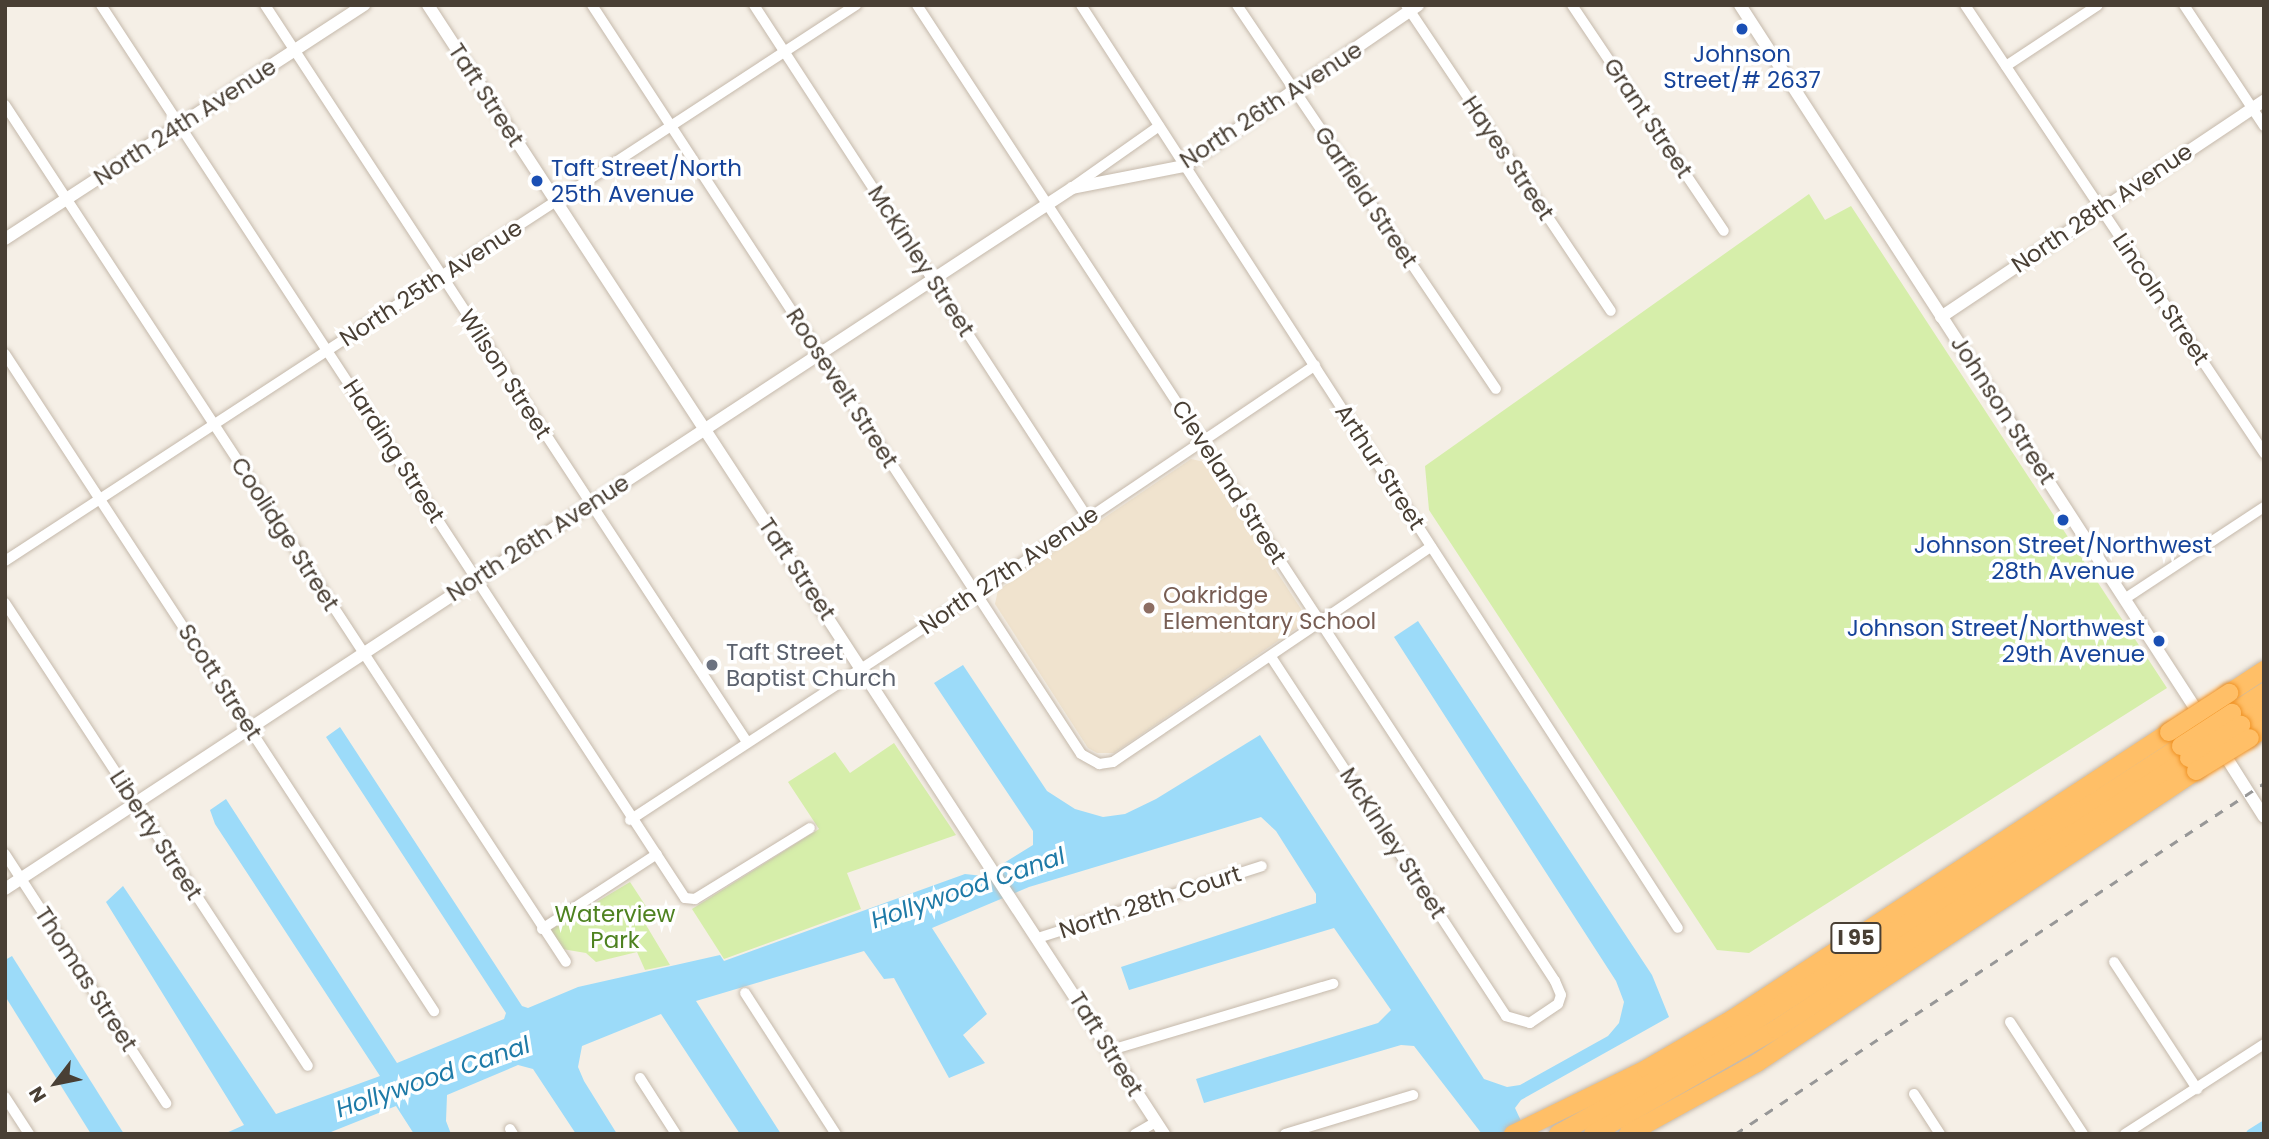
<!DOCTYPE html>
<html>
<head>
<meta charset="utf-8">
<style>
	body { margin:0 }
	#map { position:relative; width:2269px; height:1139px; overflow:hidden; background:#f5efe6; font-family:Poppins,sans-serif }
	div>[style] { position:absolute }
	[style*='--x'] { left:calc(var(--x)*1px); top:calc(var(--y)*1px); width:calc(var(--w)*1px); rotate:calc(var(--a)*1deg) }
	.education>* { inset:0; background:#f0e3ce }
	.green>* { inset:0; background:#d6eeaa }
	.water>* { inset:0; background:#9cdbf9 }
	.canal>* { height:10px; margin:-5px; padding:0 5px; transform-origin:5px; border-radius:5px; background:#9cdbf9 }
	.roads { filter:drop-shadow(0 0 2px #c5b9ab) drop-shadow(0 0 2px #c5b9ab) }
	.minor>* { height:10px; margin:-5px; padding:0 5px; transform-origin:5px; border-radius:5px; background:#fff }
	.tertiary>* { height:12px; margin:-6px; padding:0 6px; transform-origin:6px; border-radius:6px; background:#fff }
	.motorway>* { height:18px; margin:-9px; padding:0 9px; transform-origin:9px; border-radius:9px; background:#ffbf67 }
	.rail>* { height:2.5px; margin-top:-1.25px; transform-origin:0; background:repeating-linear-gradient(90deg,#979797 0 9px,transparent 0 18px) }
	.bridges { filter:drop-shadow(0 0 2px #f09326) drop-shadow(0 0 2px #f09326) }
	.motorway-bridge>* { height:18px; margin:-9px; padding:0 9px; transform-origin:9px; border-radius:9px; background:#ffbf67 }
	.dots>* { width:19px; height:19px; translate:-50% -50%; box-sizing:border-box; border:4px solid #fff; border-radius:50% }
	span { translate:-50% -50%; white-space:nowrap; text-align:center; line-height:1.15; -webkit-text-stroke:7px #fff; paint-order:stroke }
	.shield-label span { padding:2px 5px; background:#fff; border:2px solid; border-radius:5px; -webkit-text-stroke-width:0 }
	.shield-label { font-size:21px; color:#493f34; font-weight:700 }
	.transit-label { font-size:23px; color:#164399 }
	.left { translate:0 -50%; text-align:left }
	.right { translate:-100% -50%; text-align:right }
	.street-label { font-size:23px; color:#493f34 }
	.education-label { font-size:23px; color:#785e54 }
	.worship-label { font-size:23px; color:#5b616d }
	.park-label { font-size:23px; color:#4e8220 }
	.water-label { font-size:24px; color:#1e7aa7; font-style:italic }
	.frame { position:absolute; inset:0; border:7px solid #493f34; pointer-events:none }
	.north { position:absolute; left:21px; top:1048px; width:70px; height:70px; -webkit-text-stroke:5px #fff; paint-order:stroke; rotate:238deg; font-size:19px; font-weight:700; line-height:28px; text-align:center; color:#493f34 }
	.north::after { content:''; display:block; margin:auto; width:24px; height:32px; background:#493f34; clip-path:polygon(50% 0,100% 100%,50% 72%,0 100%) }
</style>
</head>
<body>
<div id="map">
	<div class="education">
		<i style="clip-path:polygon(1191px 459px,1205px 462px,1303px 612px,1300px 626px,1114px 753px,1097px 753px,1088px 748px,995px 604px,998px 590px)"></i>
	</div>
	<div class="green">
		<i style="clip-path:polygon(1809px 194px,1825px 220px,1851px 206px,2167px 688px,1749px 953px,1717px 950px,1429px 510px,1425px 466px)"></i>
		<i style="clip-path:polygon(894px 743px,956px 835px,847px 873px,861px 909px,724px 959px,692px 909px,819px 829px,788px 782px,835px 752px,850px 773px)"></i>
		<i style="clip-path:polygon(630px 882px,653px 917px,646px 925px,670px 965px,645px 970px,637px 952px,596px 962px,586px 953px,562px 949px,550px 930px)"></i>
	</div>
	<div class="water">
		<i style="clip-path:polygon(1418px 621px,1652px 975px,1669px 1017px,1521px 1100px,1515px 1108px,1527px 1134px,1482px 1134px,1414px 1046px,1401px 1045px,1204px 1103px,1196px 1079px,1378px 1023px,1391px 1010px,1334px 928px,1129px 990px,1121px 967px,1316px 903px,1316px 894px,1276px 831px,1261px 817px,1029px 887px,932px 928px,987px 1014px,963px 1035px,985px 1063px,949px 1078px,894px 978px,884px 979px,864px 951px,696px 1001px,781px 1134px,740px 1134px,661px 1014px,582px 1046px,578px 1067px,584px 1081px,617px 1134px,576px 1134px,533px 1069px,518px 1065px,447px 1095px,446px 1121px,451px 1134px,414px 1134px,396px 1106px,326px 1134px,224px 1134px,244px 1125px,106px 902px,123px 886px,276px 1114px,380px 1076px,215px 824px,210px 810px,226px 799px,397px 1063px,504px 1019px,506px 1013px,326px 737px,340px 727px,522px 1006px,528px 1008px,578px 987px,720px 955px,724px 961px,965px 874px,983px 876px,1033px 845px,1033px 831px,934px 683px,963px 665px,1047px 791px,1075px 809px,1103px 817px,1125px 814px,1156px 799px,1260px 735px,1484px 1079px,1507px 1087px,1520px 1085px,1608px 1036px,1619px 1023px,1624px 1002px,1616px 981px,1394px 637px)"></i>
		<i style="clip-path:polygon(12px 956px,124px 1134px,91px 1134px,5px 996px,5px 960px)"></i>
	</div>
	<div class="canal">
		<i style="--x:2251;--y:1134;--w:15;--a:-32"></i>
	</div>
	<div class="roads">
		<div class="minor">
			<i style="--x:101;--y:5;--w:1067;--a:56.82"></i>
			<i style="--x:685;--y:898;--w:10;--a:6"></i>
			<i style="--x:695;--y:899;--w:135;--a:-31.7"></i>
			<i style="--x:265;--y:5;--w:881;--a:56.82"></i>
			<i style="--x:592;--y:5;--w:894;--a:56.86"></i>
			<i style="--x:1081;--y:754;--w:21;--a:29"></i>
			<i style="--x:1099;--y:764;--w:14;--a:-8"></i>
			<i style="--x:1113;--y:762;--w:384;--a:-34.1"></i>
			<i style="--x:754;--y:5;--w:611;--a:56.96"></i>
			<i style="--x:917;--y:5;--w:1166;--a:56.83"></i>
			<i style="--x:1555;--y:981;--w:15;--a:67"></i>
			<i style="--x:1561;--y:995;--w:9;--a:108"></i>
			<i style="--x:1558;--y:1004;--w:34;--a:146"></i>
			<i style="--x:1530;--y:1023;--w:25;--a:-164"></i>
			<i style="--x:1506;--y:1016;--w:429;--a:-123.2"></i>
			<i style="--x:1081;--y:5;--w:1099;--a:57.11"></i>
			<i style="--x:1237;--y:5;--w:463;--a:56"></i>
			<i style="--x:1406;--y:5;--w:368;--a:56.2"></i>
			<i style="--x:1572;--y:5;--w:272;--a:56.1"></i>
			<i style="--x:1965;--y:5;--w:539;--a:56.28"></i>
			<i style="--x:2184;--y:5;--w:145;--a:56.5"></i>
			<i style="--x:2006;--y:66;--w:110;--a:-33.5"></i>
			<i style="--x:5;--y:105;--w:1024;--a:56.79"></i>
			<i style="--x:1074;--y:186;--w:104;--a:-35.2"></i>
			<i style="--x:5;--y:354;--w:785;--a:56.86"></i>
			<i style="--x:5;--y:561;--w:1017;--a:-33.16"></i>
			<i style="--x:2126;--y:598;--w:165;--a:-33.4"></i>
			<i style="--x:5;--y:603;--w:553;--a:56.8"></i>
			<i style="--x:630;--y:820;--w:413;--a:-33.2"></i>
			<i style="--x:976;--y:594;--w:409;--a:-34"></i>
			<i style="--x:5;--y:854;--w:297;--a:57.1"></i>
			<i style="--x:542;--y:929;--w:137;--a:-33.1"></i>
			<i style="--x:1038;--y:938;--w:235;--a:-17.8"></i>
			<i style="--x:2114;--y:962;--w:152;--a:56.8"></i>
			<i style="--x:745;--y:993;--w:168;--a:57.2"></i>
			<i style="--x:2010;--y:1022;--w:134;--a:56.9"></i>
			<i style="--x:1111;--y:1050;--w:232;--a:-16.6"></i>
			<i style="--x:640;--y:1078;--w:67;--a:57.3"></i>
			<i style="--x:1914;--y:1094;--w:48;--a:57"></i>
			<i style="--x:5;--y:1097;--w:44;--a:57"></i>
			<i style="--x:510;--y:1129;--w:6;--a:59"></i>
			<i style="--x:1135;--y:1134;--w:24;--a:-30"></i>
			<i style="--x:1285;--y:1134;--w:134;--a:-16.9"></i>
			<i style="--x:2125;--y:1134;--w:166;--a:-32.9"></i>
		</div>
		<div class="tertiary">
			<i style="--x:428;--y:5;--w:1348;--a:56.9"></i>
			<i style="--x:1740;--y:5;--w:850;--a:57.09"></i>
			<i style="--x:5;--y:239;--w:429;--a:-33.1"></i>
			<i style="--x:1941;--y:317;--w:389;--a:-33.8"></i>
			<i style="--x:2221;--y:749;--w:80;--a:57.7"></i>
			<i style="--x:5;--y:889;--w:1277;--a:-33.3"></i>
			<i style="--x:1072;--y:188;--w:114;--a:-11.1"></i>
			<i style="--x:1184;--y:166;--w:284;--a:-34.5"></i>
		</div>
		<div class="motorway">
			<i style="--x:2229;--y:693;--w:42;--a:-33.3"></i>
			<i style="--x:2232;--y:713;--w:38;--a:-33"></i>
			<i style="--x:2241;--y:725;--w:27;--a:-33"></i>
			<i style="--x:2250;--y:738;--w:17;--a:-33"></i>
			<i style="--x:1513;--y:1134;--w:148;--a:-26"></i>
			<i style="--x:1646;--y:1069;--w:99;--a:-30.2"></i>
			<i style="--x:1732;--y:1019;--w:523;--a:-33.29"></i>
			<i style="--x:1558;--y:1134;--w:172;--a:-28.8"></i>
			<i style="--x:1709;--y:1051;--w:562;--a:-32.87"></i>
			<i style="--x:1593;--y:1134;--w:211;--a:-29.8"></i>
			<i style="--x:1776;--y:1029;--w:494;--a:-33.3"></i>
			<i style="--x:1628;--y:1134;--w:147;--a:-28.8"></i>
			<i style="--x:1757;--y:1063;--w:527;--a:-33.63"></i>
		</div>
	</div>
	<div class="rail">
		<i style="--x:1735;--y:1134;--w:635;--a:-33.56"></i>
	</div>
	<div class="bridges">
		<div class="motorway-bridge">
			<i style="--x:2169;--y:732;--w:72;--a:-33"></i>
			<i style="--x:2181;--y:746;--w:61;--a:-32.9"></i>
			<i style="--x:2189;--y:758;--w:62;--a:-32.4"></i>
			<i style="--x:2196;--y:771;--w:63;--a:-31.4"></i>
		</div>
	</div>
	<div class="dots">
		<i style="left:1742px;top:29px;background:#1a4fb4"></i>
		<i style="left:537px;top:181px;background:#1a4fb4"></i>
		<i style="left:2063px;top:520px;background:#1a4fb4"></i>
		<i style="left:1149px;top:608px;background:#8d6e63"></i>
		<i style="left:2159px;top:641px;background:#1a4fb4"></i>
		<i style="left:712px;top:665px;background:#6b7280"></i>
	</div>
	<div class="shield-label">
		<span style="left:1856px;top:938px">I 95</span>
	</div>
	<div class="transit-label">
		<span style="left:1742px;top:67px">Johnson<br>Street/# 2637</span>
		<span class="left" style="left:551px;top:181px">Taft Street/North<br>25th Avenue</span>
		<span style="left:2063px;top:558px">Johnson Street/Northwest<br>28th Avenue</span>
		<span class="right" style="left:2145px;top:641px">Johnson Street/Northwest<br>29th Avenue</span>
	</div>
	<div class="street-label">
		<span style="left:486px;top:95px;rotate:57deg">Taft Street</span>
		<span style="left:1271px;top:105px;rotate:-33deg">North 26th Avenue</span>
		<span style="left:1648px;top:118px;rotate:56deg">Grant Street</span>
		<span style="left:185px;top:122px;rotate:-33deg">North 24th Avenue</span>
		<span style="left:1508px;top:158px;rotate:56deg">Hayes Street</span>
		<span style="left:1366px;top:197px;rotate:56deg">Garfield Street</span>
		<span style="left:2102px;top:208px;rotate:-34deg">North 28th Avenue</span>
		<span style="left:921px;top:261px;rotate:57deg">McKinley Street</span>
		<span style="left:431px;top:283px;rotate:-33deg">North 25th Avenue</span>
		<span style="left:2161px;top:299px;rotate:56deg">Lincoln Street</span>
		<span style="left:505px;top:374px;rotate:57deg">Wilson Street</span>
		<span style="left:842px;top:388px;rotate:57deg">Roosevelt Street</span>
		<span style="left:2003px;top:410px;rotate:57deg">Johnson Street</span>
		<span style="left:394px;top:451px;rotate:57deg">Harding Street</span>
		<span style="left:1380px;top:467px;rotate:57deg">Arthur Street</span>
		<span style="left:1229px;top:482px;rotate:57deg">Cleveland Street</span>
		<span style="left:285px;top:534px;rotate:57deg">Coolidge Street</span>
		<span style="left:538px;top:538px;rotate:-33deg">North 26th Avenue</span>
		<span style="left:797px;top:569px;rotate:56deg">Taft Street</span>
		<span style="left:1009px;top:570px;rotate:-34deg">North 27th Avenue</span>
		<span style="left:220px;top:682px;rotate:57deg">Scott Street</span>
		<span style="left:156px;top:835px;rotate:57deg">Liberty Street</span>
		<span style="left:1393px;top:843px;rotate:57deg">McKinley Street</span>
		<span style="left:1150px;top:902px;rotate:-18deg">North 28th Court</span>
		<span style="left:86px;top:979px;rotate:57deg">Thomas Street</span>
		<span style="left:1106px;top:1044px;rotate:58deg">Taft Street</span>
	</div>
	<div class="education-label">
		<span class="left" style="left:1163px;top:608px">Oakridge<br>Elementary School</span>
	</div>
	<div class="worship-label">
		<span class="left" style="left:726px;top:665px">Taft Street<br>Baptist Church</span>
	</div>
	<div class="park-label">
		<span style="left:615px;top:927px">Waterview<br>Park</span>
	</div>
	<div class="water-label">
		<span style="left:968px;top:888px;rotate:-19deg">Hollywood Canal</span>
		<span style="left:433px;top:1077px;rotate:-19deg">Hollywood Canal</span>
	</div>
	<div class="frame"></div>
	<div class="north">N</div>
</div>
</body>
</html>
